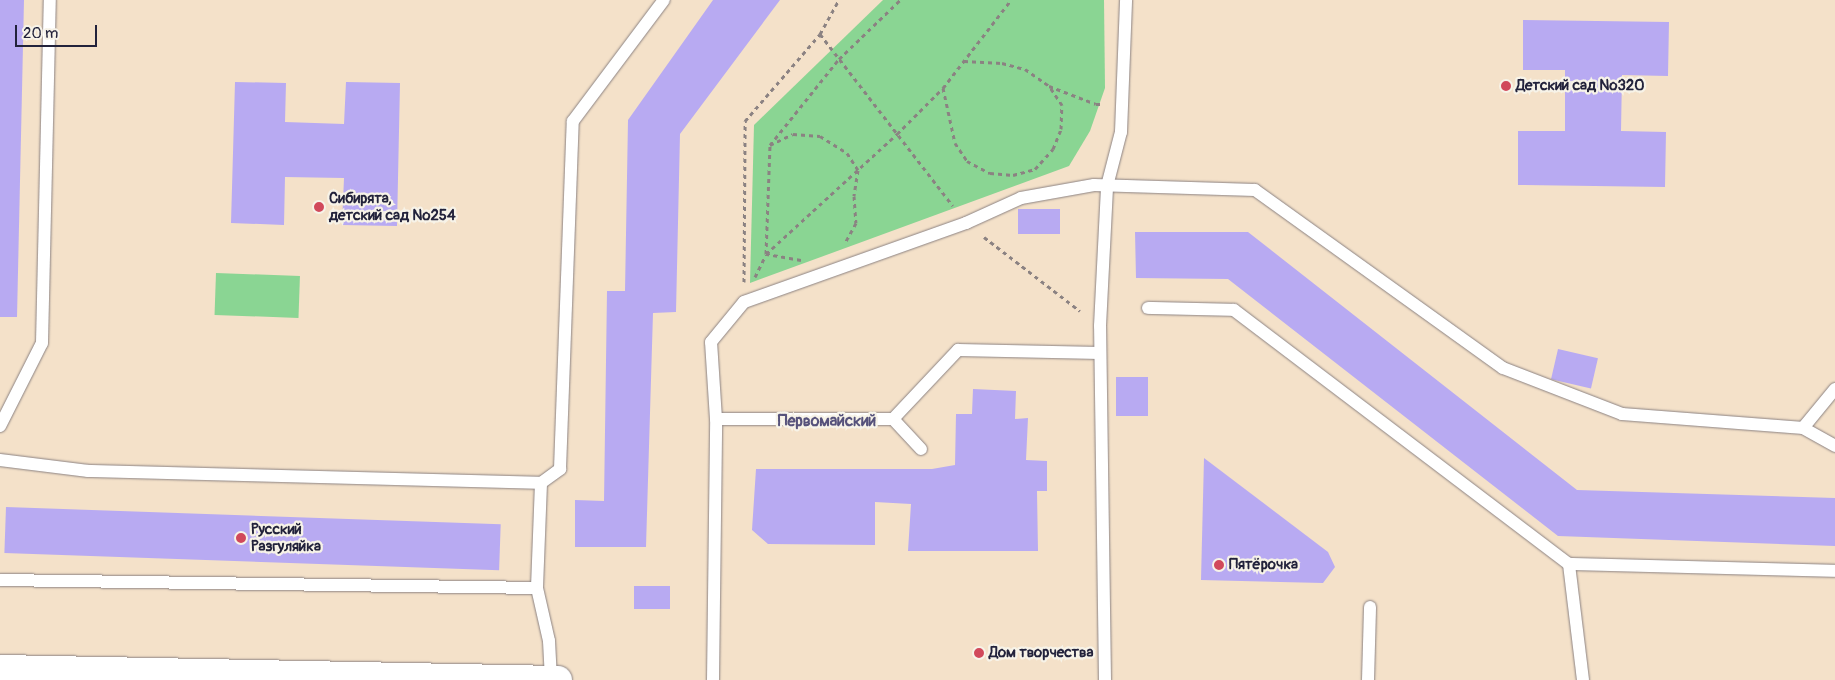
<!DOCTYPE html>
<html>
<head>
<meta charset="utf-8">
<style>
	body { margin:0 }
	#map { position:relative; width:1835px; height:680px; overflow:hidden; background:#f4e1c9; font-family:Pangolin,sans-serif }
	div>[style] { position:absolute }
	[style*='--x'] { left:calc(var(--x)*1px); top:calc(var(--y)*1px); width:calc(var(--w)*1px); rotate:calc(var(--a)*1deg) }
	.green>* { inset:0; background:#8ad593; transform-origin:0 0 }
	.building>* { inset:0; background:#b8aaf2; transform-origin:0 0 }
	.path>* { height:3px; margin-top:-1.5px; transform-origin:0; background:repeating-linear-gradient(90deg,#8b8282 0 4px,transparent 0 8px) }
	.roads { filter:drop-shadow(0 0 1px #8b8282) drop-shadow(0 0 1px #8b8282) }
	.service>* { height:12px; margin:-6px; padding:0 6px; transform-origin:6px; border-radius:6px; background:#fff }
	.secondary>* { height:28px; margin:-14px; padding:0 14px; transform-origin:14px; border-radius:14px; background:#fff }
	.dots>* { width:14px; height:14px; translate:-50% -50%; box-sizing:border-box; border:2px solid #f7f3e8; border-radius:50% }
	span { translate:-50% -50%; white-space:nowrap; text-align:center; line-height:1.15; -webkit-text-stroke:4.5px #f7f3e8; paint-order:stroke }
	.poi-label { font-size:15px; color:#22223b; font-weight:700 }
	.left { translate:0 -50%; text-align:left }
	.neighbourhood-label { font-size:16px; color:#56527b; font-weight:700 }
	.scale { position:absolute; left:15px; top:25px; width:82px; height:22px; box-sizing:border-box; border:2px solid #22223b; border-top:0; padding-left:6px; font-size:15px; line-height:18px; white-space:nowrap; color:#22223b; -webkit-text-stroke:4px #f7f3e8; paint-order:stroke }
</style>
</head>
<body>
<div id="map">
	<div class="green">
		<i style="clip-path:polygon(883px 0,1104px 0,1105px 88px,1090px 131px,1069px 166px,750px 283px,754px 125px)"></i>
		<i style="left:216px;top:273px;width:84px;height:42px;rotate:2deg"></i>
	</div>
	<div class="building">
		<i style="clip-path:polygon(0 0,24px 0,17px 317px,0 317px)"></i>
		<i style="clip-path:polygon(713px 0,780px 0,680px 134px,676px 312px,653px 313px,646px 547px,575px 547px,575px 500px,604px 501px,607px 291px,625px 291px,628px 120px)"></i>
		<i style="clip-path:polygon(1523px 20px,1669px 22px,1668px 76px,1622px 75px,1621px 131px,1666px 132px,1665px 187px,1518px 185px,1518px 131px,1565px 131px,1565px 70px,1523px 70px)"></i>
		<i style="clip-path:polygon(235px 82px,286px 83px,285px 122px,344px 124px,346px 82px,400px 83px,397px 226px,342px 225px,344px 178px,285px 177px,284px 225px,231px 223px)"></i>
		<i style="left:1018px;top:209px;width:42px;height:25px"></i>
		<i style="clip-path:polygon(1135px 232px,1248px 232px,1577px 490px,1835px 498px,1835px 546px,1558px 536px,1228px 279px,1136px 278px)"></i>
		<i style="left:1558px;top:349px;width:41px;height:31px;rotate:13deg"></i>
		<i style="left:1148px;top:377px;width:39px;height:32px;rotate:90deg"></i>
		<i style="clip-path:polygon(973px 389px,1016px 391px,1015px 419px,1028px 418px,1026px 460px,1047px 461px,1047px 491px,1037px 491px,1038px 551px,908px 551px,911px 504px,875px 502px,875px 545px,768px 544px,752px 530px,756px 469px,932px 469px,955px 465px,956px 414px,972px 414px)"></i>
		<i style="clip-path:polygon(1204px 458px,1328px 552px,1335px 567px,1323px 583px,1201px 580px)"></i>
		<i style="left:6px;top:507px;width:495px;height:46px;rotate:2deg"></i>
		<i style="left:670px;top:586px;width:23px;height:36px;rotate:90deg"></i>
	</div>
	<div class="path">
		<i style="--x:820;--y:34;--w:217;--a:52.3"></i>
		<i style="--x:964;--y:61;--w:38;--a:3"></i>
		<i style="--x:1002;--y:63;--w:24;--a:15"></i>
		<i style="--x:1025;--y:69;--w:29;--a:35"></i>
		<i style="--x:1049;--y:86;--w:50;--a:21"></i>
		<i style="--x:1096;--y:104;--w:7;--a:0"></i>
		<i style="--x:943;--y:88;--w:56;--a:77.7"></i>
		<i style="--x:955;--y:143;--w:22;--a:56"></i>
		<i style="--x:967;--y:161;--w:26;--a:28"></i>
		<i style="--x:990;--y:173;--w:23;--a:5"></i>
		<i style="--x:1013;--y:175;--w:23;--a:-15"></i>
		<i style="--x:1035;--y:169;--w:27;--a:-48"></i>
		<i style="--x:1053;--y:149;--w:22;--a:-68"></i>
		<i style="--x:1061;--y:129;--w:24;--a:-88"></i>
		<i style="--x:1062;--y:105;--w:23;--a:-124"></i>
		<i style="--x:770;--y:145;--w:25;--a:-26"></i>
		<i style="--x:793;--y:134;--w:27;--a:4"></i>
		<i style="--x:820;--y:136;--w:32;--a:32"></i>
		<i style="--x:847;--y:153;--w:20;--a:57"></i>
		<i style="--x:858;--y:170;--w:26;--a:99"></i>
		<i style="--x:854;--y:196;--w:27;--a:86"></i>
		<i style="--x:856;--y:223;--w:23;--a:119"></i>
		<i style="--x:984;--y:237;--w:121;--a:37.6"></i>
		<i style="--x:801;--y:260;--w:36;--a:-170"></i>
		<i style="--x:766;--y:254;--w:109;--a:-87.9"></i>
		<i style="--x:770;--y:145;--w:110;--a:-51.3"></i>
		<i style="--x:839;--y:59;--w:85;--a:-44"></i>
		<i style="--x:755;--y:277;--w:25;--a:-64"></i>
		<i style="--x:766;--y:254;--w:178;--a:-42.5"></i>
		<i style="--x:897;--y:134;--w:65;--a:-45"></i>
		<i style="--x:943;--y:88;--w:111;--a:-52.3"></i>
		<i style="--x:744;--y:282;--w:161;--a:-89.6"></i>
		<i style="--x:745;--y:121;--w:115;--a:-49.2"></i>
		<i style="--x:820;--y:34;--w:39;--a:-61"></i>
	</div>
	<div class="roads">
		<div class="service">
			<i style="--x:1148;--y:308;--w:86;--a:1.3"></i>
			<i style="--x:1234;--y:310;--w:420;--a:37.2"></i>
			<i style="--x:1835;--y:389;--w:50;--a:129.4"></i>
			<i style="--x:1803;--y:428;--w:37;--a:29"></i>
			<i style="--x:716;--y:419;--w:77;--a:-93.7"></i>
			<i style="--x:711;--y:342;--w:52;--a:-50.5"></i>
			<i style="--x:744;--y:302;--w:236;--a:-19.6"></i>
			<i style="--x:966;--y:223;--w:60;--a:-24.4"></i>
			<i style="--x:1021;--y:198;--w:74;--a:-10.1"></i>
			<i style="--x:1094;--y:185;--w:161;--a:1.8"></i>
			<i style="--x:1255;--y:190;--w:305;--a:35.7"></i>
			<i style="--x:1503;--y:368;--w:128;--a:21.1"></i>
			<i style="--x:1622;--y:414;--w:182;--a:4.4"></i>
			<i style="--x:893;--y:419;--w:41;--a:47"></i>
			<i style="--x:0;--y:426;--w:93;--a:-63.2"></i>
			<i style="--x:42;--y:343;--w:343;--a:-88.7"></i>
			<i style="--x:0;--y:460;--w:89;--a:7.1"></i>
			<i style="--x:88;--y:471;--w:453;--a:1.5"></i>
			<i style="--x:541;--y:483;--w:105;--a:92.2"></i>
			<i style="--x:537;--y:588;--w:54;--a:77.2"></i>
			<i style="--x:549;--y:641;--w:39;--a:87"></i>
			<i style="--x:541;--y:483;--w:24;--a:-36"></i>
			<i style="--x:560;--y:469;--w:348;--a:-87.9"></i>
			<i style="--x:573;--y:121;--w:151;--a:-53.1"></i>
			<i style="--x:0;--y:580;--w:537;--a:0.85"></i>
			<i style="--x:713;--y:680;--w:261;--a:-89.3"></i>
			<i style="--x:716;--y:419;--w:177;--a:0"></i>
			<i style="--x:893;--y:419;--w:95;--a:-46.7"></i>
			<i style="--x:958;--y:350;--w:142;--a:1.2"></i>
			<i style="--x:1105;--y:680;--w:354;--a:-90.8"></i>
			<i style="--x:1100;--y:326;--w:140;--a:-87.1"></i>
			<i style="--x:1107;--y:186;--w:56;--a:-75.5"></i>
			<i style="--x:1121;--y:132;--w:132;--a:-87.8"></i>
			<i style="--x:1368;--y:680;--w:73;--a:-88.4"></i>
			<i style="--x:1583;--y:680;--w:117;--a:-96.9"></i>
			<i style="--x:1569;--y:564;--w:266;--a:1.5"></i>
		</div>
		<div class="secondary">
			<i style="--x:0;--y:669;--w:558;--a:1.13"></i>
		</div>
	</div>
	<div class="dots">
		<i style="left:1506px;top:86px;background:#d1495b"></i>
		<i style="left:319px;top:207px;background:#d1495b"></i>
		<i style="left:241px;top:538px;background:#d1495b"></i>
		<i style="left:1219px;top:565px;background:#d1495b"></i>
		<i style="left:979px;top:653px;background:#d1495b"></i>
	</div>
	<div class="poi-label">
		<span class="left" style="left:1516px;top:86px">Детский сад №320</span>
		<span class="left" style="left:329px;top:207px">Сибирята,<br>детский сад №254</span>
		<span class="left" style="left:251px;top:538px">Русский<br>Разгуляйка</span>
		<span class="left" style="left:1229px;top:565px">Пятёрочка</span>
		<span class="left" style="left:989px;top:653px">Дом творчества</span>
	</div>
	<div class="neighbourhood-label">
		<span style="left:827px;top:421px">Первомайский</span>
	</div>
	<div class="scale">20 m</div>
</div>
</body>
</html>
